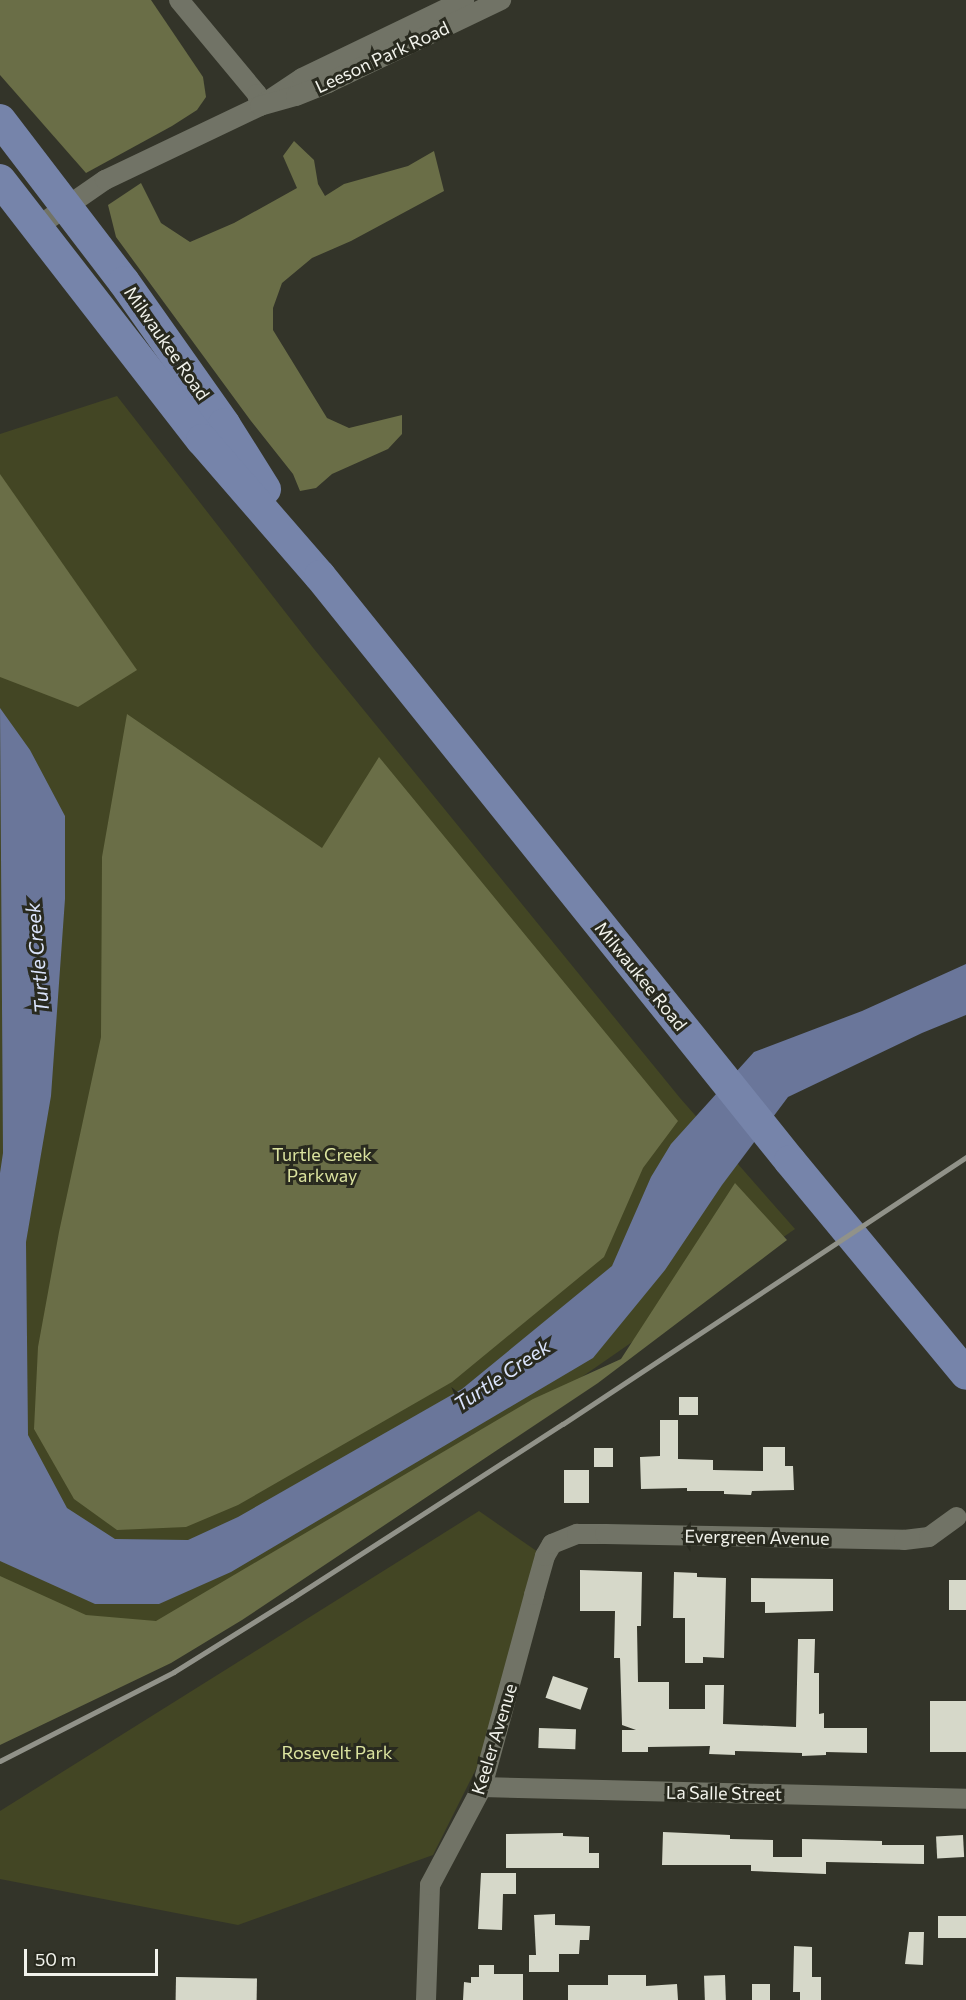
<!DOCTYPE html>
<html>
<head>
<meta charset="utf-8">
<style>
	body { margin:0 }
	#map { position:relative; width:966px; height:2000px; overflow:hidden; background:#333429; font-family:Commissioner,sans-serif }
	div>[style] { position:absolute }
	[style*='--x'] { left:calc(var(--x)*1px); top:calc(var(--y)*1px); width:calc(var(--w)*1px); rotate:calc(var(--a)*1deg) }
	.green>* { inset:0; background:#434624 }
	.forest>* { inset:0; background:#6a6e47 }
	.water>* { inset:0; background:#6a769a }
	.building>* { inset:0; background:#d6d8c9; transform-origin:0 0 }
	.street>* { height:20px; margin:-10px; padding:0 10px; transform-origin:10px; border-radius:10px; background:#717366 }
	.primary>* { height:32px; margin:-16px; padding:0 16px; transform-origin:16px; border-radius:16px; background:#7684aa }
	.rail>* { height:4.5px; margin:-2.25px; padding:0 2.25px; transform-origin:2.25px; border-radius:2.25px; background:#919289 }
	span { translate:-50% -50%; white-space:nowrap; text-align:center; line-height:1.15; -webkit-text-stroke:6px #292a1f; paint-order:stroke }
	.street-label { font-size:18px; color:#f2f3ec }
	.park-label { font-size:18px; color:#dbe39f }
	.water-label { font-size:20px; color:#dbe4fc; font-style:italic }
	.scale { position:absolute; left:24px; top:1949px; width:134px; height:27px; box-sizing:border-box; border:3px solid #f2f3ec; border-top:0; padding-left:8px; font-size:18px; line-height:21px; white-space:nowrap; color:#f2f3ec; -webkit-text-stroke:4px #292a1f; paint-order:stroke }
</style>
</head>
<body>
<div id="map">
	<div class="green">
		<i style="clip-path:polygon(117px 396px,314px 649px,680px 1098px,795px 1229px,442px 1474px,0 1731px,0 434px)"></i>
		<i style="clip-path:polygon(479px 1511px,538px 1552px,480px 1761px,433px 1855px,238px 1925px,0 1879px,0 1811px)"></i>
	</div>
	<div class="forest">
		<i style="clip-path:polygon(0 0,151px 0,203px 77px,206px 97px,197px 110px,172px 126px,86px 173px,0 75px)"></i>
		<i style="clip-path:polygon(294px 141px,314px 160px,318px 184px,325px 196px,344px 184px,408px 166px,434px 151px,444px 191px,351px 241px,312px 258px,282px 283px,273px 308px,273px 330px,327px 418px,349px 428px,402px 415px,402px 434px,388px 449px,332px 474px,316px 488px,300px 491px,293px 474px,251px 421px,116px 237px,108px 205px,141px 183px,161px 223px,190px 242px,234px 223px,297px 188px,283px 156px)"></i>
		<i style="clip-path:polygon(0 474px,137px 670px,78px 707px,0 677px)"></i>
		<i style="clip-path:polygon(127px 714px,322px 848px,379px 757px,678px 1121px,643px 1168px,604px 1257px,452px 1382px,238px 1505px,186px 1527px,117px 1530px,74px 1499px,34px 1429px,38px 1347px,59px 1232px,101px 1037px,102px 857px)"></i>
		<i style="clip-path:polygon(735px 1183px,787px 1240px,598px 1383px,242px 1620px,171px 1663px,0 1745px,0 1576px,86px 1615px,156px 1621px,533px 1399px,621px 1359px)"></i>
	</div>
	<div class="water">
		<i style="clip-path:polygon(0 708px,30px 750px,65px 816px,65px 899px,51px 1096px,26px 1242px,28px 1435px,67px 1508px,115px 1539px,188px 1540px,238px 1517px,462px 1389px,612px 1266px,651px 1177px,671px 1144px,754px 1052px,862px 1011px,966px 964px,966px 1015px,922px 1033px,788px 1097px,722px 1185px,665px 1270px,593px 1358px,231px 1572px,159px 1604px,95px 1604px,0 1561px,0 1173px,3px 1153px)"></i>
	</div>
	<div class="building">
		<i style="left:679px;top:1397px;width:19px;height:18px"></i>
		<i style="clip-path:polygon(660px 1420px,678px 1420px,678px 1459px,713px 1460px,713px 1470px,763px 1471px,763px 1447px,785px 1447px,785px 1466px,793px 1466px,794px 1490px,752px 1491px,751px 1495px,724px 1494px,724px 1491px,687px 1491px,687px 1488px,641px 1489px,640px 1457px,660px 1456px)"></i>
		<i style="left:594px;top:1448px;width:19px;height:19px"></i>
		<i style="left:564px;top:1470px;width:25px;height:33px"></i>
		<i style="clip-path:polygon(580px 1570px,642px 1572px,641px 1626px,637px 1626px,638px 1682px,669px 1682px,669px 1709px,705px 1709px,705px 1685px,724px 1685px,723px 1724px,796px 1727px,798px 1639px,815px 1639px,814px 1673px,819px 1673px,819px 1714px,824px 1713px,824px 1728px,867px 1728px,867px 1753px,826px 1752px,826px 1755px,802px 1756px,802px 1753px,735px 1751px,735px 1755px,709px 1754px,710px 1746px,648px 1747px,648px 1752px,622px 1752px,622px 1730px,636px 1730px,622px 1725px,620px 1658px,614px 1658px,615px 1611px,580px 1611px)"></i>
		<i style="clip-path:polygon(674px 1572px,697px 1573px,697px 1577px,726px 1578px,724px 1658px,703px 1657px,703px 1663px,685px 1663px,685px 1618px,673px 1618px)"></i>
		<i style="clip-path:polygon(751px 1578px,833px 1579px,833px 1611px,765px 1613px,765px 1602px,751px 1602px)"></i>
		<i style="left:949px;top:1580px;width:17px;height:30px"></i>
		<i style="left:553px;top:1676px;width:37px;height:23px;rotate:19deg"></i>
		<i style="left:930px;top:1701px;width:36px;height:51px"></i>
		<i style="left:539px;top:1728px;width:37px;height:20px;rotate:2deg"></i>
		<i style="clip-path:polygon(663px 1832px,730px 1835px,730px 1839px,773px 1840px,773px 1857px,802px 1857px,802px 1839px,882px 1841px,882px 1845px,924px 1845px,924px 1864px,826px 1862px,826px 1874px,751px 1871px,751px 1865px,662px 1865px)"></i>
		<i style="clip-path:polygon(563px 1833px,563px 1836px,589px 1837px,589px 1853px,599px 1853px,599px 1868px,506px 1868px,506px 1834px)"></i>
		<i style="left:963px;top:1835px;width:22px;height:27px;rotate:87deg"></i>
		<i style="clip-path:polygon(481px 1873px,516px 1873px,516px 1894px,503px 1894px,502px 1930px,478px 1929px)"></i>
		<i style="clip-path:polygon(555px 1914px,555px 1925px,590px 1926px,589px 1940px,580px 1940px,579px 1954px,559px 1954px,559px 1972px,529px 1972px,529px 1955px,536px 1955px,534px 1915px)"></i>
		<i style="left:938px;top:1916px;width:28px;height:22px"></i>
		<i style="clip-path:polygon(909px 1932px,924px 1932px,923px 1965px,905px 1964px)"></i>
		<i style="clip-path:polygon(794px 1946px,812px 1947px,812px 1977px,821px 1977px,821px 2000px,800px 2000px,800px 1992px,793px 1992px)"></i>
		<i style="clip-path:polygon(479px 1965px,494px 1965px,494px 1974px,523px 1974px,523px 2000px,463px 2000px,464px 1982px,471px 1983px,471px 1977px,479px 1977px)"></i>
		<i style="clip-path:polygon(608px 1975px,646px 1975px,646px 1986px,677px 1984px,678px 2000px,568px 2000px,568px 1985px,608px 1985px)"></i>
		<i style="left:725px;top:1975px;width:25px;height:21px;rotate:88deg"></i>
		<i style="left:176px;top:1977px;width:81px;height:23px;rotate:1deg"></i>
		<i style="left:752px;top:1984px;width:18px;height:16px"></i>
	</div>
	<div class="street">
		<i style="--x:179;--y:0;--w:122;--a:50.3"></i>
		<i style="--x:257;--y:94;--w:12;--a:76"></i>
		<i style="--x:260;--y:106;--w:50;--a:-33.7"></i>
		<i style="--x:302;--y:78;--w:180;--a:-25.7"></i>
		<i style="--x:37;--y:227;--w:83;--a:-34.7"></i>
		<i style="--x:105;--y:180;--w:172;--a:-25.5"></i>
		<i style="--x:260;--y:106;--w:37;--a:-16"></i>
		<i style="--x:296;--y:96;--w:35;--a:-22"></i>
		<i style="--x:328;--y:83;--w:192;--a:-25.6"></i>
		<i style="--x:482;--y:1787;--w:484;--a:1.4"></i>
		<i style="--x:426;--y:2000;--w:115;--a:-88"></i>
		<i style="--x:430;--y:1885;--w:111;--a:-62"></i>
		<i style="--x:482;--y:1787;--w:199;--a:-74.8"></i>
		<i style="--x:534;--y:1595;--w:41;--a:-74.2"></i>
		<i style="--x:545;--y:1556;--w:14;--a:-60"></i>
		<i style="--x:552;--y:1544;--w:27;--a:-22"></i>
		<i style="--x:577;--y:1534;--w:28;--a:0"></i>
		<i style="--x:605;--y:1534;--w:299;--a:1.1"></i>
		<i style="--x:904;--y:1540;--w:25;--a:-7"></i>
		<i style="--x:929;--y:1537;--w:34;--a:-36"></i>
	</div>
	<div class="primary">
		<i style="--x:0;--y:120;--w:204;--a:52.6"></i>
		<i style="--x:124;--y:282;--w:174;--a:54.8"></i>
		<i style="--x:224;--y:424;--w:77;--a:57.8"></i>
		<i style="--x:0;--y:180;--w:329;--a:52.2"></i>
		<i style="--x:202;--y:440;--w:180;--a:49.1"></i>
		<i style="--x:320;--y:576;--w:750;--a:51.22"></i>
		<i style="--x:790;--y:1161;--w:276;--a:50.4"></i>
	</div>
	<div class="rail">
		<i style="--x:0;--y:1761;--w:195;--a:-27.1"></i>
		<i style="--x:174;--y:1672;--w:138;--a:-32"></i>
		<i style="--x:291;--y:1599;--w:323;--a:-32.8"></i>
		<i style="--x:563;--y:1424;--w:483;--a:-33.5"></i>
	</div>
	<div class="street-label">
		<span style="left:382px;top:57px;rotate:-25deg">Leeson Park Road</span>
		<span style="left:167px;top:343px;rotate:55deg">Milwaukee Road</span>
		<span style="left:641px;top:976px;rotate:51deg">Milwaukee Road</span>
		<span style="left:757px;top:1537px;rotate:1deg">Evergreen Avenue</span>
		<span style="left:494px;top:1739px;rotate:-73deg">Keeler Avenue</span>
		<span style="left:724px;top:1793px;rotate:1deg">La Salle Street</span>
	</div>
	<div class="park-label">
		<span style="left:322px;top:1165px">Turtle Creek<br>Parkway</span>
		<span style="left:337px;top:1752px">Rosevelt Park</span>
	</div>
	<div class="water-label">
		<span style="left:37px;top:958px;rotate:-95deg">Turtle Creek</span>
		<span style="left:502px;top:1375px;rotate:-34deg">Turtle Creek</span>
	</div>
	<div class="scale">50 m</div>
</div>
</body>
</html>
